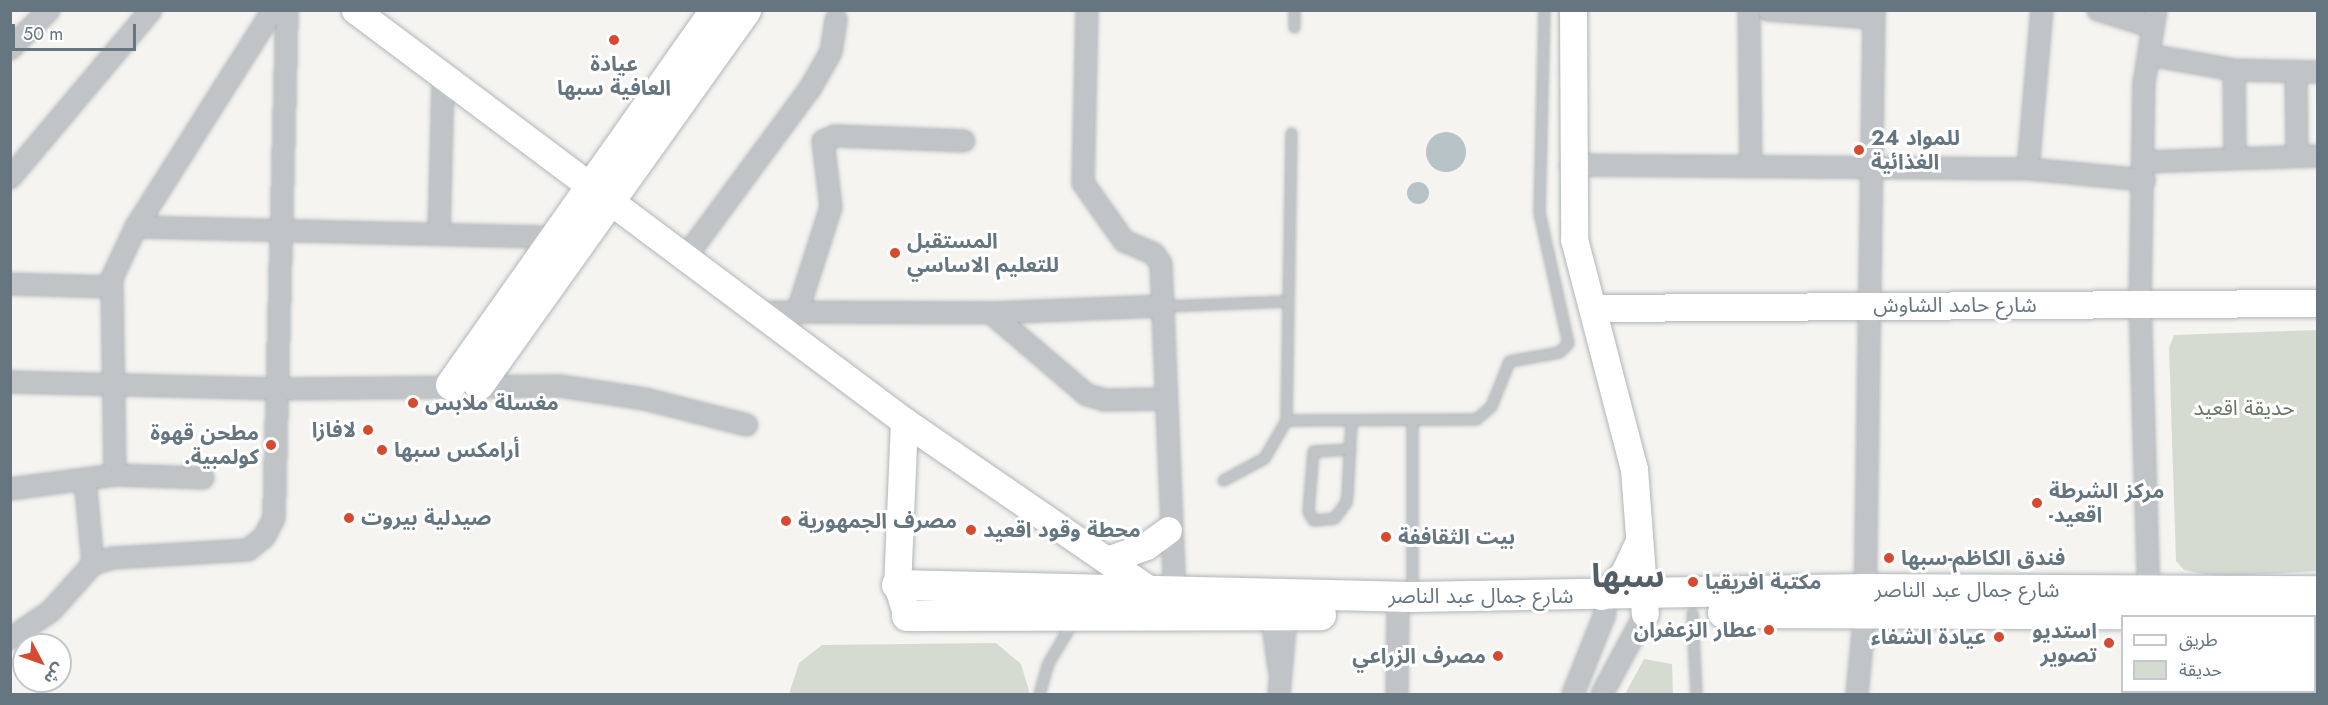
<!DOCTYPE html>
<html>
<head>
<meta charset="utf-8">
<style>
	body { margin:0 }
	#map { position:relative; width:2328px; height:705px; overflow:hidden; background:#f5f4f1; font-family:Jost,"Noto Sans Arabic",sans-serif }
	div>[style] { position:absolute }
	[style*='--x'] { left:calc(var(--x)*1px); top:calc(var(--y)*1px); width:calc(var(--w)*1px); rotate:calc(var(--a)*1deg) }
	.green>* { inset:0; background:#d6dbd2 }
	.water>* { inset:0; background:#b7c3c6 }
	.round { border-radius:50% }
	.roads { filter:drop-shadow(0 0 2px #b1b6b9) drop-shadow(0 0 2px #b1b6b9) }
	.lane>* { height:9px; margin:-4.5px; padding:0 4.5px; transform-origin:4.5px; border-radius:4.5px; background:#c0c4c7 }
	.street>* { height:20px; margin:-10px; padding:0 10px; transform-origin:10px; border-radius:10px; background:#c0c4c7 }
	.secondary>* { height:27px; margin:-13.5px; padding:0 13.5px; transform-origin:13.5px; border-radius:13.5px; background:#fff }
	.primary>* { height:30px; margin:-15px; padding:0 15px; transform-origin:15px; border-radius:15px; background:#fff }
	.dots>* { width:16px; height:16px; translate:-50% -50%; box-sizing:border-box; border:3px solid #fff; border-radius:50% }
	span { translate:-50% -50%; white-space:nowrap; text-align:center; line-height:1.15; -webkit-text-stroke:6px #fff; paint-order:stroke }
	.poi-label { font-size:21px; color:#667680; font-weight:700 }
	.left { translate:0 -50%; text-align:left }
	.right { translate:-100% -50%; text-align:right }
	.street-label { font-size:21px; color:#667680 }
	.park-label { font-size:21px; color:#697864 }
	.town-label { font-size:33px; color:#535f66; font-weight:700 }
	.frame { position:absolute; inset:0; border:12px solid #667680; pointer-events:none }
	.legend { position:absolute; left:2121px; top:615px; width:195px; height:78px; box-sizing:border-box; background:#fff; border:2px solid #c2c8cc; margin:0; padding:8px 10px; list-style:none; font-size:18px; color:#667680 }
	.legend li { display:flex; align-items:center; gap:12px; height:30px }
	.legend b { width:30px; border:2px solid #c2c8cc }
	.north { position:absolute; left:12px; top:633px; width:60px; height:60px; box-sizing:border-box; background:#fff; border:2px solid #c2c8cc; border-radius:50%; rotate:131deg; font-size:16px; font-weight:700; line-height:24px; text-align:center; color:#667680 }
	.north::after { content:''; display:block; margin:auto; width:21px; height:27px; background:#d64b2f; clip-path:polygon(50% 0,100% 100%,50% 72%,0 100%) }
	.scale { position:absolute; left:12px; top:24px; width:124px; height:27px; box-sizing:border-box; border:3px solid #667680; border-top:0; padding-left:8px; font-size:18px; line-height:21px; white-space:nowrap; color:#667680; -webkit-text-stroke:4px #fff; paint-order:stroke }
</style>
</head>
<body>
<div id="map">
	<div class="green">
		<i style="clip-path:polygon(2317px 330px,2317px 571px,2219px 577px,2184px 570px,2176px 561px,2169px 348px,2174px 335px)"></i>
		<i style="clip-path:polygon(996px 643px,1021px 664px,1030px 694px,789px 694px,799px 663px,822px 645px)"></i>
		<i style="clip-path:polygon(1644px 659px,1672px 664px,1673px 694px,1625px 694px)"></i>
	</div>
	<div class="water">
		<i class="round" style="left:1426px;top:132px;width:40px;height:40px"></i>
		<i class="round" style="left:1407px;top:182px;width:22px;height:22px"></i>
	</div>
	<div class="roads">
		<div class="lane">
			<i style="--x:1294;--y:27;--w:17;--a:-90"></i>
			<i style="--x:1291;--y:133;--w:287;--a:91"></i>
			<i style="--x:1286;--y:420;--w:190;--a:-0.3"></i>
			<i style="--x:1476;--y:419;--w:20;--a:-41"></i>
			<i style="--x:1491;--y:406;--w:48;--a:-68.2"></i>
			<i style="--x:1509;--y:361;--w:51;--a:-10.2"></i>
			<i style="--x:1559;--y:352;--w:13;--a:-45"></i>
			<i style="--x:1568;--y:343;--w:134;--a:-102.5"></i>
			<i style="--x:1539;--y:212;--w:202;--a:-88.6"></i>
			<i style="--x:1163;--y:306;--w:123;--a:-2.3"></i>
			<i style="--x:1350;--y:449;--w:37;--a:177"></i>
			<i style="--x:1313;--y:451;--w:60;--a:94.8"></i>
			<i style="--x:1308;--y:511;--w:10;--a:61"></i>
			<i style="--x:1313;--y:520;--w:21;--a:-5"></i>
			<i style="--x:1334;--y:518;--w:20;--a:-53"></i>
			<i style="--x:1346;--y:502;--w:7;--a:-82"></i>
			<i style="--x:1347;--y:495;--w:74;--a:-86.9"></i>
			<i style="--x:1223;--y:480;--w:47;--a:-28.2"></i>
			<i style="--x:1264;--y:458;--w:44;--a:-59.9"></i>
			<i style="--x:1412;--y:592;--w:171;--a:-90"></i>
			<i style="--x:1692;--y:613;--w:81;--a:87.2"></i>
			<i style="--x:1039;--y:694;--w:32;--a:-74"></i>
			<i style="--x:1048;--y:663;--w:49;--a:-59.2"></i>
		</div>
		<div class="street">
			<i style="--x:1087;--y:10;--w:173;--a:91.3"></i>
			<i style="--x:1083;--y:183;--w:71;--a:54.7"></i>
			<i style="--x:1124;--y:241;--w:33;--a:23"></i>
			<i style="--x:1154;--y:254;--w:12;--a:55"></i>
			<i style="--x:1161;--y:264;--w:329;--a:87.6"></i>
			<i style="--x:1749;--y:10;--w:156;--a:89.3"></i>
			<i style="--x:1768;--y:10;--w:105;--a:4.4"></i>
			<i style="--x:2098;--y:10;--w:58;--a:17.2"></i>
			<i style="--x:10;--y:49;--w:55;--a:-45"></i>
			<i style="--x:2149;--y:55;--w:86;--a:10"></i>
			<i style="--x:2234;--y:70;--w:84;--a:1.4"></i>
			<i style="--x:2234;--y:70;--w:88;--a:89.3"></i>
			<i style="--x:2296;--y:72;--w:84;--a:89.3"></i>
			<i style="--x:2143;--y:162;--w:175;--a:-2"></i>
			<i style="--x:1570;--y:165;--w:458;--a:0.5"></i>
			<i style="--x:2028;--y:169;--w:117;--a:5.4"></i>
			<i style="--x:2028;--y:169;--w:160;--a:-85"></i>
			<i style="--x:10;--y:178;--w:219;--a:-50"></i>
			<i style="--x:136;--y:227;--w:418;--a:1.4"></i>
			<i style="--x:439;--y:233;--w:157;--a:-88.5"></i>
			<i style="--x:685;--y:258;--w:212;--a:-53.6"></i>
			<i style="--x:811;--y:87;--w:40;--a:-60.3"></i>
			<i style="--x:831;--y:52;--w:33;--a:-81"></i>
			<i style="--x:10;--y:284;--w:101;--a:1.7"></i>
			<i style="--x:759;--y:312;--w:232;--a:0.2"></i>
			<i style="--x:991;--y:313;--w:126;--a:40.5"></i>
			<i style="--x:1087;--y:395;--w:19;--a:16"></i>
			<i style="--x:1105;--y:400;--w:60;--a:-1"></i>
			<i style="--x:797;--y:313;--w:111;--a:-72.2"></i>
			<i style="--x:831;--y:207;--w:66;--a:-96.9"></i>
			<i style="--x:823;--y:141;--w:13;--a:-23"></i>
			<i style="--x:835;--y:136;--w:129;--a:2.2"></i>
			<i style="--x:991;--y:313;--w:172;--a:-2.3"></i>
			<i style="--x:10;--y:382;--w:271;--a:1.5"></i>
			<i style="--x:281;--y:389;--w:279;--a:-0.6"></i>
			<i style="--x:560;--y:386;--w:86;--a:8.7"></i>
			<i style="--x:645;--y:399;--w:105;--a:14.3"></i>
			<i style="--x:115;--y:475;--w:197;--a:-90.9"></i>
			<i style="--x:112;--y:278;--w:56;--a:-64.8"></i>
			<i style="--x:136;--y:227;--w:257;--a:-57.7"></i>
			<i style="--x:85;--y:479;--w:85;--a:84.6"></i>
			<i style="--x:10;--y:489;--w:106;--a:-7.6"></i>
			<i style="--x:115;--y:475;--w:88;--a:2"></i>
			<i style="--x:2149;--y:602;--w:298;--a:-91.7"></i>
			<i style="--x:2140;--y:304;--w:221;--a:-89"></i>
			<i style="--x:2144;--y:83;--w:74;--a:-80.7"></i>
			<i style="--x:1270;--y:603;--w:66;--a:82.1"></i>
			<i style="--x:10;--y:639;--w:50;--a:-34.3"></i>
			<i style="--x:51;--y:611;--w:63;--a:-48.2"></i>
			<i style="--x:93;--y:564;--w:21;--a:-17"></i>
			<i style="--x:113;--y:558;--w:135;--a:-3.4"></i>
			<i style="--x:248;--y:550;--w:21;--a:-39"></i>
			<i style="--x:264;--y:537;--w:21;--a:-62"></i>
			<i style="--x:274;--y:518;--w:508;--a:-88.53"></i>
			<i style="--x:2270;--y:692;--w:2;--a:90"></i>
			<i style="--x:1279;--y:694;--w:89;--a:-84.9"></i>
			<i style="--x:1397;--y:694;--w:79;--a:-89.3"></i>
			<i style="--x:1573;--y:694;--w:86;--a:-68.2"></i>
			<i style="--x:1602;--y:694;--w:91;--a:-61.7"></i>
			<i style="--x:1857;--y:694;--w:81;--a:-84.4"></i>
			<i style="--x:1865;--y:613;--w:603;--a:-89.14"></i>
			<i style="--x:2147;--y:694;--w:2;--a:-90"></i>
		</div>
		<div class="secondary">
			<i style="--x:355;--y:10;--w:686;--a:36.82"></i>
			<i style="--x:904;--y:421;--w:311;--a:34.5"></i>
			<i style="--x:1573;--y:10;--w:229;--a:89.7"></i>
			<i style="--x:1574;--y:239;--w:238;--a:75.4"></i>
			<i style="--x:1634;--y:469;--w:145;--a:85.7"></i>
			<i style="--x:1593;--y:308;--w:725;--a:-0.4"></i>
			<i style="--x:904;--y:421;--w:164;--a:92.4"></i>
			<i style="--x:897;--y:585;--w:33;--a:72"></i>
			<i style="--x:1107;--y:560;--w:41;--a:-19.7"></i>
			<i style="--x:1146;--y:546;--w:27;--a:-36"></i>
			<i style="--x:1601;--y:596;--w:33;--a:-45"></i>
			<i style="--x:1624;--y:573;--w:33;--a:-65"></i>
		</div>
		<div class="primary">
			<i style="--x:451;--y:385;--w:459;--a:-54.8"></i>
			<i style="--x:479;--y:385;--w:460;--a:-54.5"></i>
			<i style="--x:897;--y:585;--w:515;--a:1.33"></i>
			<i style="--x:1412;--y:597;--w:453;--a:-1"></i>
			<i style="--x:1865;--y:589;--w:453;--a:0.3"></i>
			<i style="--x:1723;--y:613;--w:595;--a:0.19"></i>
			<i style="--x:907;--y:616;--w:414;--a:-0.1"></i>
		</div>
	</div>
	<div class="dots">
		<i style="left:614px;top:40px;background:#d64b2f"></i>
		<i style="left:1859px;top:150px;background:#d64b2f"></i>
		<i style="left:895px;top:253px;background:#d64b2f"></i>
		<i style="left:413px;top:403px;background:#d64b2f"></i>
		<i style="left:368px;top:430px;background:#d64b2f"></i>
		<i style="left:271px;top:445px;background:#d64b2f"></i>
		<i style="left:382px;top:450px;background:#d64b2f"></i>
		<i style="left:2037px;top:503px;background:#d64b2f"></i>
		<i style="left:349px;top:518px;background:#d64b2f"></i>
		<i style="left:786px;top:521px;background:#d64b2f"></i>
		<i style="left:971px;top:530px;background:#d64b2f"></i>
		<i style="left:1386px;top:537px;background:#d64b2f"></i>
		<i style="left:1889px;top:558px;background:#d64b2f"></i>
		<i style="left:1693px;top:582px;background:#d64b2f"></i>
		<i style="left:1769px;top:630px;background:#d64b2f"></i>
		<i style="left:1999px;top:637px;background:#d64b2f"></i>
		<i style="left:2109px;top:643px;background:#d64b2f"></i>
		<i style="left:1498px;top:656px;background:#d64b2f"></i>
	</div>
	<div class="poi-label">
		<span style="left:614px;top:76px">عيادة<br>العافية سبها</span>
		<span class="left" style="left:1871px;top:150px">24 للمواد<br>الغذائية</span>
		<span class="left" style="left:907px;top:253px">المستقبل<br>للتعليم الاساسي</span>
		<span class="left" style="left:425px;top:403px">مغسلة ملابس</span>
		<span class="right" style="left:356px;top:430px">لافازا</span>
		<span class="right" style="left:259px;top:445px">مطحن قهوة<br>.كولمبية</span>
		<span class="left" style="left:394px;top:450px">أرامكس سبها</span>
		<span class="left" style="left:2049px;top:503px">مركز الشرطة<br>-اقعيد</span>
		<span class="left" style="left:361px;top:518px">صيدلية بيروت</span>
		<span class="left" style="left:798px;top:521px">مصرف الجمهورية</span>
		<span class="left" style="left:983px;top:530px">محطة وقود اقعيد</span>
		<span class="left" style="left:1398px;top:537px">بيت الثقاففة</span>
		<span class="left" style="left:1901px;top:558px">فندق الكاظم-سبها</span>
		<span class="left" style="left:1705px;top:582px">مكتبة افريقيا</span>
		<span class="right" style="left:1757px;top:630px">عطار الزعفران</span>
		<span class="right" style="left:2097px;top:643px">استديو<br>تصوير</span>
		<span class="right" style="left:1986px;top:637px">عيادة الشفاء</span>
		<span class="right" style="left:1486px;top:656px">مصرف الزراعي</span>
	</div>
	<div class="street-label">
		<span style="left:1955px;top:305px">شارع حامد الشاوش</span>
		<span style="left:1967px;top:590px">شارع جمال عبد الناصر</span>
		<span style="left:1481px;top:596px">شارع جمال عبد الناصر</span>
	</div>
	<div class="park-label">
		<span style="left:2244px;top:408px">حديقة اقعيد</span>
	</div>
	<div class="town-label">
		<span style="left:1628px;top:576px">سبها</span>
	</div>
	<div class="frame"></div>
	<ul class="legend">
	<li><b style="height:8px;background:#fff"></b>طريق</li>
	<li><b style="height:16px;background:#d6dbd2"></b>حديقة</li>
	</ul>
	<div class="north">ش</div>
	<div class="scale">50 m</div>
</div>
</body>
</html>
